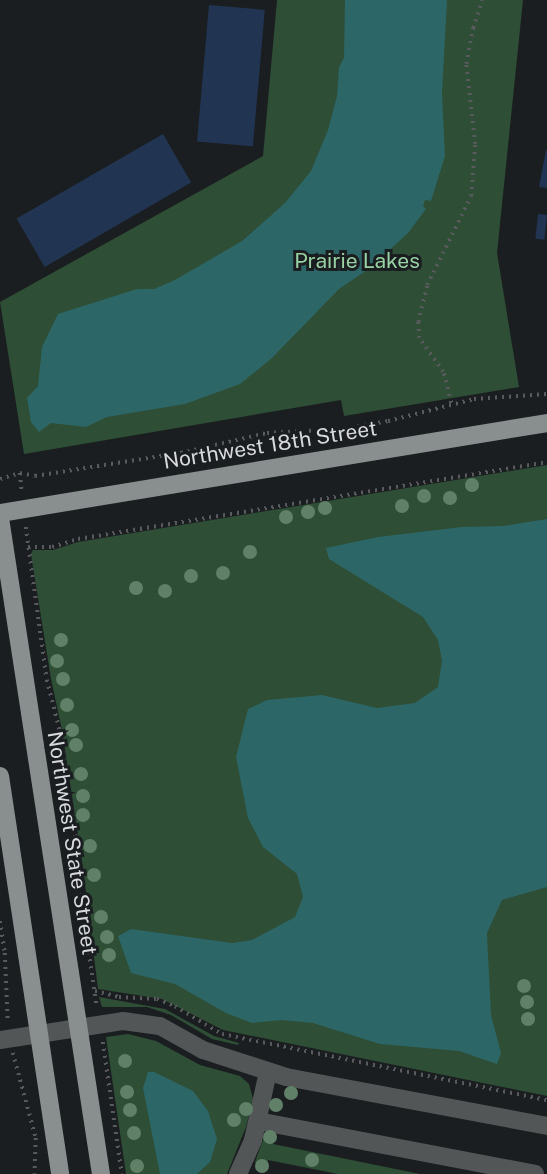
<!DOCTYPE html>
<html>
<head>
<meta charset="utf-8">
<style>
	body { margin:0 }
	#map { position:relative; width:547px; height:1174px; overflow:hidden; background:#1b1e21; font-family:"Public Sans",sans-serif }
	div>[style] { position:absolute }
	[style*='--x'] { left:calc(var(--x)*1px); top:calc(var(--y)*1px); width:calc(var(--w)*1px); rotate:calc(var(--a)*1deg) }
	.green>* { inset:0; background:#2e4e35 }
	.water>* { inset:0; background:#2d6667 }
	.building>* { inset:0; background:#213553; transform-origin:0 0 }
	.path>* { height:3.5px; margin-top:-1.75px; transform-origin:0; background:repeating-linear-gradient(90deg,#585a5d 0 2px,transparent 0 7px) }
	.minor>* { height:18px; margin:-9px; padding:0 9px; transform-origin:9px; border-radius:9px; background:#535656 }
	.major>* { height:18px; margin:-9px; padding:0 9px; transform-origin:9px; border-radius:9px; background:#898f8f }
	.trees>* { width:14px; height:14px; margin:-7px; border-radius:50%; background:#608168 }
	span { translate:-50% -50%; white-space:nowrap; text-align:center; line-height:1.15; -webkit-text-stroke:6px #1b1e21; paint-order:stroke }
	.park-label { font-size:21px; color:#98d2a3 }
	.street-label { font-size:21px; color:#d8d9dc }
</style>
</head>
<body>
<div id="map">
	<div class="green">
		<i style="clip-path:polygon(277px 0,523px 0,497px 253px,519px 387px,344px 416px,341px 400px,24px 454px,0 302px,263px 156px)"></i>
		<i style="clip-path:polygon(547px 465px,547px 1096px,223px 1030px,162px 999px,98px 989px,83px 868px,62px 730px,51px 679px,31px 554px,33px 550px,53px 550px,78px 542px)"></i>
		<i style="clip-path:polygon(99px 997px,165px 1009px,214px 1036px,239px 1043px,238px 1045px,212px 1039px,171px 1015px,147px 1007px,102px 1007px)"></i>
		<i style="clip-path:polygon(128px 1034px,156px 1041px,200px 1065px,240px 1076px,249px 1084px,253px 1099px,246px 1127px,227px 1174px,126px 1174px,106px 1037px)"></i>
		<i style="clip-path:polygon(272px 1131px,275px 1134px,273px 1144px,420px 1174px,338px 1174px,268px 1160px,265px 1171px,260px 1171px,255px 1162px,265px 1134px)"></i>
	</div>
	<div class="water">
		<i style="clip-path:polygon(345px 0,447px 0,442px 93px,445px 156px,431px 201px,425px 200px,423px 206px,426px 209px,408px 233px,370px 268px,339px 289px,272px 358px,240px 384px,185px 404px,107px 417px,86px 427px,51px 423px,39px 432px,31px 422px,27px 398px,38px 386px,42px 347px,58px 314px,137px 289px,154px 289px,175px 280px,242px 241px,285px 203px,311px 171px,328px 130px,337px 96px,339px 67px,344px 58px)"></i>
		<i style="clip-path:polygon(547px 519px,547px 887px,502px 900px,487px 933px,491px 1015px,501px 1053px,497px 1064px,459px 1051px,380px 1044px,313px 1023px,281px 1020px,252px 1023px,226px 1013px,175px 984px,131px 973px,118px 936px,131px 929px,232px 943px,252px 940px,295px 917px,303px 897px,297px 874px,263px 847px,248px 818px,236px 757px,248px 709px,267px 700px,322px 695px,377px 708px,415px 703px,438px 687px,442px 661px,438px 640px,423px 617px,329px 559px,326px 548px,378px 537px,462px 527px,503px 526px)"></i>
		<i style="clip-path:polygon(148px 1072px,154px 1072px,193px 1091px,208px 1111px,217px 1139px,210px 1162px,197px 1174px,160px 1174px,143px 1088px)"></i>
	</div>
	<div class="building">
		<i style="left:209px;top:5px;width:56px;height:137px;rotate:5deg"></i>
		<i style="left:163px;top:134px;width:56px;height:169px;rotate:60deg"></i>
		<i style="clip-path:polygon(546px 150px,547px 150px,547px 188px,539px 187px)"></i>
		<i style="left:538px;top:214px;width:9px;height:25px;rotate:6deg"></i>
	</div>
	<div class="path">
		<i style="--x:451;--y:403;--w:32;--a:-104"></i>
		<i style="--x:443;--y:372;--w:42;--a:-125.2"></i>
		<i style="--x:419;--y:338;--w:16;--a:-94"></i>
		<i style="--x:418;--y:322;--w:38;--a:-76"></i>
		<i style="--x:427;--y:285;--w:99;--a:-63.7"></i>
		<i style="--x:471;--y:196;--w:52;--a:-85.6"></i>
		<i style="--x:475;--y:144;--w:81;--a:-96.4"></i>
		<i style="--x:466;--y:64;--w:37;--a:-79"></i>
		<i style="--x:473;--y:28;--w:29;--a:-72"></i>
		<i style="--x:20;--y:473;--w:18;--a:84"></i>
		<i style="--x:0;--y:479;--w:21;--a:-17"></i>
		<i style="--x:20;--y:473;--w:15;--a:11"></i>
		<i style="--x:35;--y:476;--w:148;--a:-9"></i>
		<i style="--x:181;--y:453;--w:88;--a:-13.1"></i>
		<i style="--x:267;--y:433;--w:77;--a:-3"></i>
		<i style="--x:344;--y:429;--w:45;--a:-10.3"></i>
		<i style="--x:388;--y:421;--w:89;--a:-14.3"></i>
		<i style="--x:474;--y:399;--w:73;--a:-3.9"></i>
		<i style="--x:26;--y:527;--w:154;--a:82.2"></i>
		<i style="--x:47;--y:680;--w:53;--a:75.7"></i>
		<i style="--x:60;--y:731;--w:143;--a:81.5"></i>
		<i style="--x:81;--y:872;--w:53;--a:85.7"></i>
		<i style="--x:85;--y:925;--w:83;--a:81.7"></i>
		<i style="--x:28;--y:547;--w:24;--a:0"></i>
		<i style="--x:52;--y:547;--w:27;--a:-17"></i>
		<i style="--x:78;--y:539;--w:475;--a:-9.3"></i>
		<i style="--x:0;--y:921;--w:32;--a:81"></i>
		<i style="--x:5;--y:953;--w:69;--a:87.5"></i>
		<i style="--x:95;--y:991;--w:25;--a:14"></i>
		<i style="--x:119;--y:997;--w:38;--a:3"></i>
		<i style="--x:157;--y:999;--w:19;--a:21"></i>
		<i style="--x:175;--y:1006;--w:55;--a:30.8"></i>
		<i style="--x:222;--y:1034;--w:332;--a:11.5"></i>
		<i style="--x:103;--y:1042;--w:133;--a:81.8"></i>
		<i style="--x:13;--y:1053;--w:88;--a:74.9"></i>
		<i style="--x:36;--y:1138;--w:36;--a:92"></i>
	</div>
	<div class="minor">
		<i style="--x:0;--y:1040;--w:124;--a:-8.8"></i>
		<i style="--x:123;--y:1021;--w:37;--a:8"></i>
		<i style="--x:160;--y:1026;--w:49;--a:29.2"></i>
		<i style="--x:203;--y:1050;--w:87;--a:18"></i>
		<i style="--x:286;--y:1077;--w:266;--a:10.6"></i>
		<i style="--x:258;--y:1121;--w:282;--a:10.8"></i>
		<i style="--x:238;--y:1174;--w:37;--a:-66"></i>
		<i style="--x:253;--y:1140;--w:70;--a:-77.6"></i>
	</div>
	<div class="major">
		<i style="--x:0;--y:513;--w:554;--a:-9.34"></i>
		<i style="--x:0;--y:518;--w:664;--a:81.25"></i>
		<i style="--x:0;--y:776;--w:402;--a:81.4"></i>
	</div>
	<div class="trees">
		<i style="left:472px;top:485px"></i>
		<i style="left:424px;top:496px"></i>
		<i style="left:450px;top:498px"></i>
		<i style="left:402px;top:506px"></i>
		<i style="left:325px;top:508px"></i>
		<i style="left:308px;top:512px"></i>
		<i style="left:286px;top:517px"></i>
		<i style="left:250px;top:552px"></i>
		<i style="left:223px;top:573px"></i>
		<i style="left:191px;top:576px"></i>
		<i style="left:136px;top:588px"></i>
		<i style="left:165px;top:591px"></i>
		<i style="left:61px;top:640px"></i>
		<i style="left:57px;top:661px"></i>
		<i style="left:63px;top:679px"></i>
		<i style="left:67px;top:705px"></i>
		<i style="left:72px;top:730px"></i>
		<i style="left:76px;top:745px"></i>
		<i style="left:81px;top:774px"></i>
		<i style="left:83px;top:796px"></i>
		<i style="left:83px;top:815px"></i>
		<i style="left:90px;top:846px"></i>
		<i style="left:94px;top:875px"></i>
		<i style="left:101px;top:917px"></i>
		<i style="left:107px;top:937px"></i>
		<i style="left:109px;top:955px"></i>
		<i style="left:524px;top:986px"></i>
		<i style="left:527px;top:1002px"></i>
		<i style="left:528px;top:1019px"></i>
		<i style="left:125px;top:1061px"></i>
		<i style="left:127px;top:1092px"></i>
		<i style="left:291px;top:1093px"></i>
		<i style="left:276px;top:1105px"></i>
		<i style="left:246px;top:1109px"></i>
		<i style="left:130px;top:1110px"></i>
		<i style="left:234px;top:1120px"></i>
		<i style="left:134px;top:1133px"></i>
		<i style="left:270px;top:1137px"></i>
		<i style="left:312px;top:1160px"></i>
		<i style="left:137px;top:1166px"></i>
		<i style="left:262px;top:1166px"></i>
	</div>
	<div class="park-label">
		<span style="left:357px;top:261px">Prairie Lakes</span>
	</div>
	<div class="street-label">
		<span style="left:270px;top:445px;rotate:-9deg">Northwest 18th Street</span>
		<span style="left:72px;top:843px;rotate:81deg">Northwest State Street</span>
	</div>
</div>
</body>
</html>
